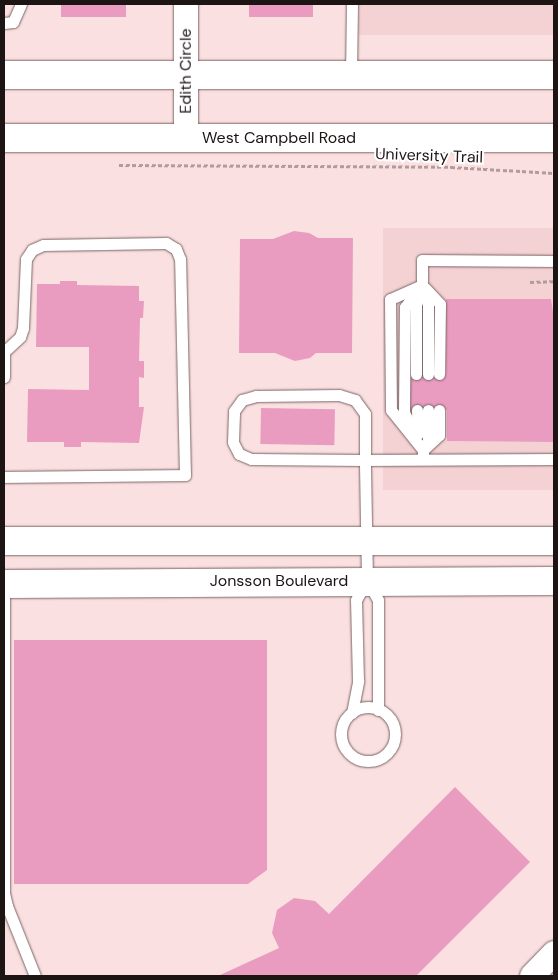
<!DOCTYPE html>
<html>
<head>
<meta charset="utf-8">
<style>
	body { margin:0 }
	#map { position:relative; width:558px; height:980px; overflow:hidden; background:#fbe0e1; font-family:"DM Sans",sans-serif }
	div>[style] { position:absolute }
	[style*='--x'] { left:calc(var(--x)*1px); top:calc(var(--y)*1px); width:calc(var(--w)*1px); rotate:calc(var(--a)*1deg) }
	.built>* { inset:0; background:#f4d1d3; transform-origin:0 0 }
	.building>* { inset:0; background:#e99cc0; transform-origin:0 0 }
	.path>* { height:3px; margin-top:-1.5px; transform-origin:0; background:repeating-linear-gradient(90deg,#b19c9c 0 4px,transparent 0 6.5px) }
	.roads { filter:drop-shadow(0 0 1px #7b6465) drop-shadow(0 0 1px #7b6465) }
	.lane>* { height:11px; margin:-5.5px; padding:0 5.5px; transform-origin:5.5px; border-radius:5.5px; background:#fff }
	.lane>.ring { margin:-5.5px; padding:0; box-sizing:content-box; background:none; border:11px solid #fff; border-radius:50% }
	.street>* { height:24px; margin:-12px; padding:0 12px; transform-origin:12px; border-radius:12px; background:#fff }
	.secondary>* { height:28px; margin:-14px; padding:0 14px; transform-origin:14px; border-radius:14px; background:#fff }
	span { translate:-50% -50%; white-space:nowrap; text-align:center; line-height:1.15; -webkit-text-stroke:4px #fff; paint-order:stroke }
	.street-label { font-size:16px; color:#1d1414 }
	.frame { position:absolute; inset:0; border:5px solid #1d1414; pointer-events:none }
</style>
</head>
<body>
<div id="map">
	<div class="built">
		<i style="left:359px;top:4px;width:195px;height:31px"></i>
		<i style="left:383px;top:228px;width:171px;height:262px"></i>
	</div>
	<div class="building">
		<i style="left:61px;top:4px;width:65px;height:13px"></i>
		<i style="left:249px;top:4px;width:64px;height:13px"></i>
		<i style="clip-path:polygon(294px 231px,309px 233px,318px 238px,353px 238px,352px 353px,316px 353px,310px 358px,295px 361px,275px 353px,239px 353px,240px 239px,273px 239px)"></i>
		<i style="clip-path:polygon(60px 281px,77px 281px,77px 285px,139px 286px,139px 301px,144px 301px,143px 318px,140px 318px,139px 361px,144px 361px,144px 378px,139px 377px,139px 407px,144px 407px,139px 443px,81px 442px,81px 447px,64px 447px,64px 442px,27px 442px,28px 389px,89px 390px,89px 347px,36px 347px,37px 284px,60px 284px)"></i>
		<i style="clip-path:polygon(446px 299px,551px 299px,554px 319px,554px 442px,447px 441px,447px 410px,405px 410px,406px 374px,446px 374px)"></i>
		<i style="left:261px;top:408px;width:74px;height:36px;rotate:1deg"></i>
		<i style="clip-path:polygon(14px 640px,267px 640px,267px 870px,248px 884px,14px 884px)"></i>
		<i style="clip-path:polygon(455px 787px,530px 862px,416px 976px,218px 976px,279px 948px,272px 933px,277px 910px,294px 898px,315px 901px,329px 914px)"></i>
	</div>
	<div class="path">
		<i style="--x:119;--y:165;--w:332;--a:0.3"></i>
		<i style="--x:451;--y:167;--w:103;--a:3.3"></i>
		<i style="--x:530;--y:282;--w:24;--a:-2"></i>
	</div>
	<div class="roads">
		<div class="lane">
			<i style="--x:4;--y:23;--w:9;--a:-6"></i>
			<i style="--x:13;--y:22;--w:20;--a:-66"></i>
			<i style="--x:351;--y:75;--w:71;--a:-89.2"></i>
			<i style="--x:422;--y:285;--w:35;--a:156"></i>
			<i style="--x:390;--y:299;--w:111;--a:89.5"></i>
			<i style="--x:391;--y:410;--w:51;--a:51.3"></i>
			<i style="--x:423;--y:450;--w:9;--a:90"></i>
			<i style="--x:425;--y:288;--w:22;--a:47"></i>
			<i style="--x:440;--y:304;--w:70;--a:90.8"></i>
			<i style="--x:4;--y:351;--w:26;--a:90"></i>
			<i style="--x:416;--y:374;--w:69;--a:-90"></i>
			<i style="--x:416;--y:305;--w:15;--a:-74"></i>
			<i style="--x:428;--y:374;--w:70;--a:-90"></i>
			<i style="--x:428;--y:304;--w:20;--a:-108"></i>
			<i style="--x:422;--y:285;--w:25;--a:-90"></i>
			<i style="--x:422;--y:260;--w:132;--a:0.4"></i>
			<i style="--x:339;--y:395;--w:17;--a:17"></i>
			<i style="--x:355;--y:400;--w:17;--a:54"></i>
			<i style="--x:365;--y:414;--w:46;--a:90"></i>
			<i style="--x:365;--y:460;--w:114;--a:-179.5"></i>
			<i style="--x:251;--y:459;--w:13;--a:-157"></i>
			<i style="--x:239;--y:454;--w:13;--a:-117"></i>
			<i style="--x:233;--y:442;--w:31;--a:-88"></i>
			<i style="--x:234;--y:411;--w:14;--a:-54"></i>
			<i style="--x:242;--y:400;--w:15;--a:-16"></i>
			<i style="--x:256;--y:396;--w:83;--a:-0.7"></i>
			<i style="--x:417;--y:410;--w:24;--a:88"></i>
			<i style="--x:414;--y:432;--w:22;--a:-117"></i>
			<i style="--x:404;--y:412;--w:105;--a:-89.5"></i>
			<i style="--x:405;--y:307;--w:26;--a:-53"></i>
			<i style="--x:424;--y:448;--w:8;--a:-60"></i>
			<i style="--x:428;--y:441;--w:31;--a:-90"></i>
			<i style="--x:423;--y:450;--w:22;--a:-43"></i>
			<i style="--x:439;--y:435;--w:25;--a:-90"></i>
			<i style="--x:4;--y:477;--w:181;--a:-0.6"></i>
			<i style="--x:185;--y:475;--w:216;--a:-91.3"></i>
			<i style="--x:180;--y:259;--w:11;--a:-112"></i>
			<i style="--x:176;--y:249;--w:12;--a:-149"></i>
			<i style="--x:166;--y:243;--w:123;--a:179.1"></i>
			<i style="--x:43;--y:245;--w:12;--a:156"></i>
			<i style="--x:32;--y:250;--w:11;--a:124"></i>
			<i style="--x:26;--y:259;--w:69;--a:92.5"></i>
			<i style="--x:23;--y:328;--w:9;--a:108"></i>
			<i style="--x:20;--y:337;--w:21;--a:137"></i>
			<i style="--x:4;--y:590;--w:303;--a:90"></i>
			<i style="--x:4;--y:893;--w:13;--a:77"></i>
			<i style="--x:7;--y:906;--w:75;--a:68.2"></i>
			<i class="ring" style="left:341px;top:707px;width:43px;height:43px"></i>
			<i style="--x:378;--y:710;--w:110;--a:-90"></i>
			<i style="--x:378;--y:600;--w:23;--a:-119"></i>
			<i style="--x:367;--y:580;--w:120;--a:-91"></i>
			<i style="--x:365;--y:460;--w:189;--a:-0.3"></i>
			<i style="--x:352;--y:713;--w:33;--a:-79"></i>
			<i style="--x:358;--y:681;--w:81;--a:-91.4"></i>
			<i style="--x:356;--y:600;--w:18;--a:-61"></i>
		</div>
		<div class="street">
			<i style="--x:186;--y:138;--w:134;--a:-90"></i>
			<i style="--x:532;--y:976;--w:32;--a:-46"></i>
		</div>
		<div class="secondary">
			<i style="--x:4;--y:75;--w:550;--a:0"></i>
			<i style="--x:4;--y:138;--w:550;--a:0"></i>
			<i style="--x:4;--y:541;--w:550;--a:0"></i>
			<i style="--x:4;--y:584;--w:550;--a:-0.31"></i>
		</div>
	</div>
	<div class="street-label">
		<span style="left:186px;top:71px;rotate:-90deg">Edith Circle</span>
		<span style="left:279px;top:138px">West Campbell Road</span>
		<span style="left:429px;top:156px;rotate:2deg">University Trail</span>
		<span style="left:279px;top:581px">Jonsson Boulevard</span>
	</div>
	<div class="frame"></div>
</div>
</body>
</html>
